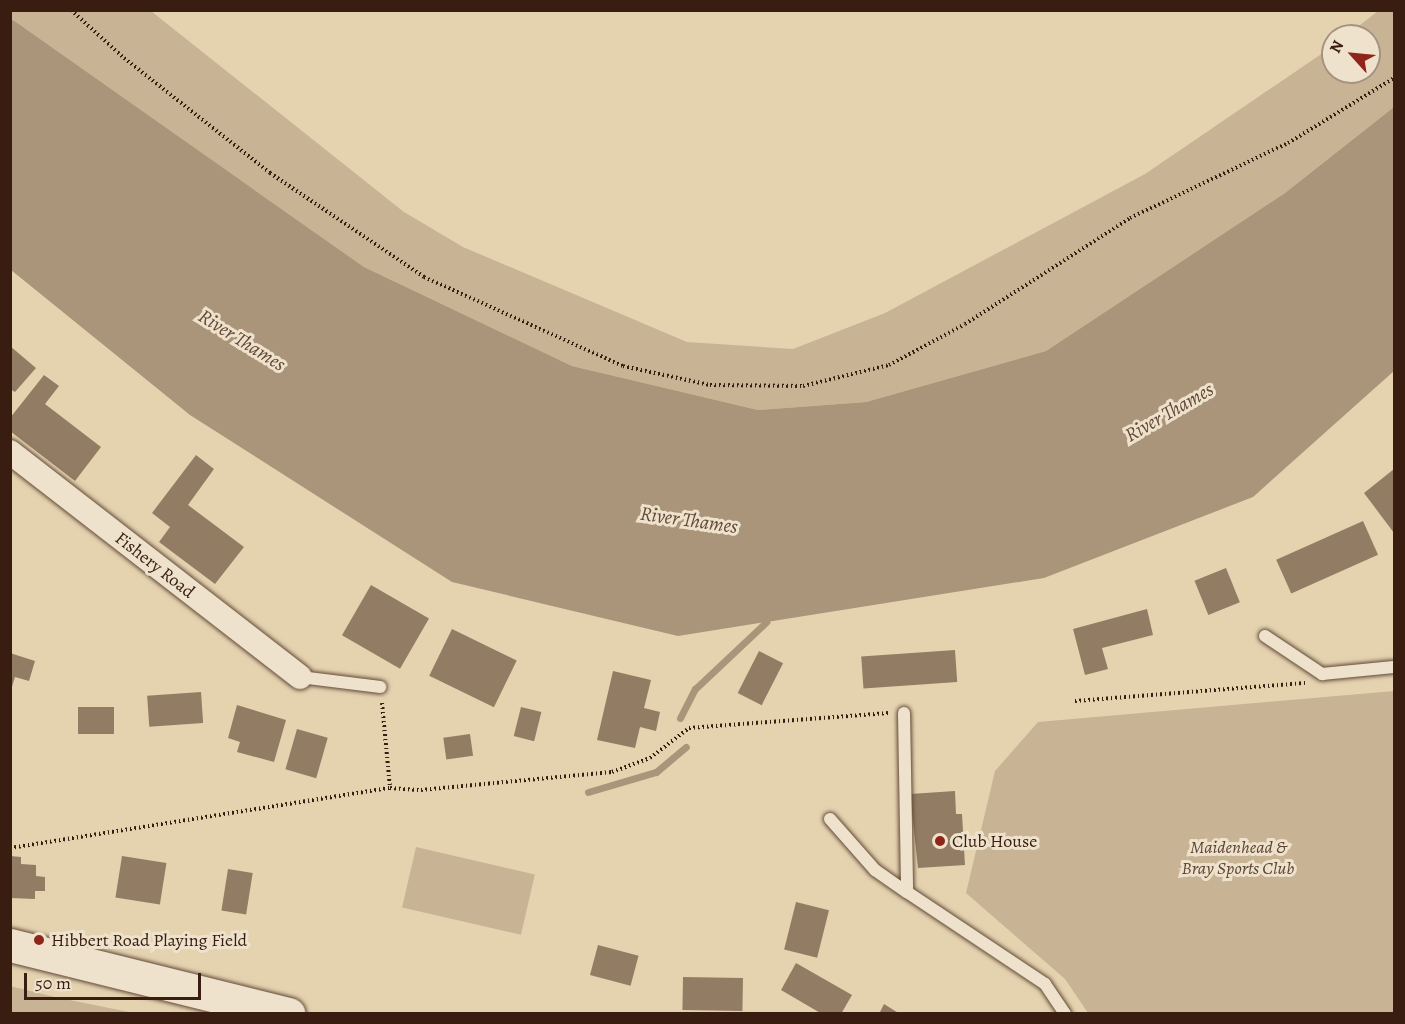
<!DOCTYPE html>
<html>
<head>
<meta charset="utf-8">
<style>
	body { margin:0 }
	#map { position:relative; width:1405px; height:1024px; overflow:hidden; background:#e5d3b0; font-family:Alegreya,serif }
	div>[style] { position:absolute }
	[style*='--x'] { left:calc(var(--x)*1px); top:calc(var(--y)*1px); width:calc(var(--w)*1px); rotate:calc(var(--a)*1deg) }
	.green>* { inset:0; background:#c8b495; transform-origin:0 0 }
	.water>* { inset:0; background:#aa957a }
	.stream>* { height:7px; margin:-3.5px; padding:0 3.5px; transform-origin:3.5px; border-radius:3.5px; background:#aa957a }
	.building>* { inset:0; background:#927c63; transform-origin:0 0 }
	.path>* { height:4px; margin-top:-2px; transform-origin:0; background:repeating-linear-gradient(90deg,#381d10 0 1.5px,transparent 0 4.5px) }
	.roads { filter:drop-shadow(0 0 2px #634a38) drop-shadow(0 0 2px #634a38) }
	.service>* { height:12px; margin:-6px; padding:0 6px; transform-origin:6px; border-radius:6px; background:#eee2cc }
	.minor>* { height:24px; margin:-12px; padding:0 12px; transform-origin:12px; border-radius:12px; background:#eee2cc }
	.secondary>* { height:33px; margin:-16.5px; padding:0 16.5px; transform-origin:16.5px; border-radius:16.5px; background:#eee2cc }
	.dots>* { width:16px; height:16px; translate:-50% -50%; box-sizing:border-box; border:3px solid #eee2cc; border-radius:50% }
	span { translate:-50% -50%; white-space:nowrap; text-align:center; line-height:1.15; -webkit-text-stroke:6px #eee2cc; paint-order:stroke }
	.street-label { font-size:18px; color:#381d10 }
	.poi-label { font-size:18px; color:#381d10 }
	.left { translate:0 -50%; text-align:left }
	.park-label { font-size:18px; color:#5c4331; font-style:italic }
	.water-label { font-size:20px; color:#604735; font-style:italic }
	.frame { position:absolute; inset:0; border:12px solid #381d10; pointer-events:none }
	.north { position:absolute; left:1321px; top:24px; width:60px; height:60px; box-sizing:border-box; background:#eee2cc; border:2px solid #a59381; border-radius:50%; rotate:297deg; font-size:16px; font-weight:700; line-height:24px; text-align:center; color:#381d10 }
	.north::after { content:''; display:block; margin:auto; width:21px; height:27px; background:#8f2418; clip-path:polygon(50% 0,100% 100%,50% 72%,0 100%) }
	.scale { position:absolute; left:24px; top:973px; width:177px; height:27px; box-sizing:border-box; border:3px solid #381d10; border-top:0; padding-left:8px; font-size:18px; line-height:21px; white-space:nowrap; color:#381d10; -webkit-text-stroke:4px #eee2cc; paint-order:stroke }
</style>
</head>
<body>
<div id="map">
	<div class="green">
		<i style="clip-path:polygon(10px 11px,151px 11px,404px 212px,463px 247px,687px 342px,793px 349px,885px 313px,1145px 174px,1333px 46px,1333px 72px,1369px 72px,1369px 36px,1346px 36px,1378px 11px,1394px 11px,1394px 107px,1285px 193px,1046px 351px,866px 402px,758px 410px,572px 366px,364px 267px,19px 25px,11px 18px)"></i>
		<i style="clip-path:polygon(1394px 691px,1394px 1013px,1088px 1013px,1065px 979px,966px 893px,995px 771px,1038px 722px)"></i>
		<i style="left:416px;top:847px;width:122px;height:62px;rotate:13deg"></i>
		<i style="clip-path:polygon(10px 986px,55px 997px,134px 1013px,11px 1013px)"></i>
	</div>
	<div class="water">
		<i style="clip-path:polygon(10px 18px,364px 267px,572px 366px,758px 410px,866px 402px,1046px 351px,1285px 193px,1394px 107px,1394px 371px,1253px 497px,1044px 578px,678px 636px,452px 582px,190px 415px,11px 270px)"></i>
	</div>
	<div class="stream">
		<i style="--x:680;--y:718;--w:33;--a:-63"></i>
		<i style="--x:695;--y:689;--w:98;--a:-43.3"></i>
		<i style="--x:588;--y:792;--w:71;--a:-16.4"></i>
		<i style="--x:656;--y:772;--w:39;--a:-40"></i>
	</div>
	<div class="building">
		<i style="clip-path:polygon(10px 346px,36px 368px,15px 392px,10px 389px)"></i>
		<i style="clip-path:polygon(44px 375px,59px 386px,45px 404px,101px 447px,75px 481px,10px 431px,10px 418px)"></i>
		<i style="clip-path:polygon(196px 455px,214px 469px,188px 505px,244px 547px,215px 584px,159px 542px,170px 527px,152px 513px)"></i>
		<i style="clip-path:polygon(1394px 469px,1394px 533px,1364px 493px)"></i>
		<i style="left:1363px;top:521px;width:37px;height:95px;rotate:66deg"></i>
		<i style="left:1226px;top:568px;width:37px;height:34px;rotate:68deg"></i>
		<i style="left:371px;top:585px;width:67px;height:58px;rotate:30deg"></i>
		<i style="clip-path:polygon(1147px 609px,1153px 635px,1102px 648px,1108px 669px,1085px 675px,1073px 629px)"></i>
		<i style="left:452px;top:629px;width:72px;height:52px;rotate:26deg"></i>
		<i style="left:955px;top:650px;width:32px;height:94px;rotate:86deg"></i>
		<i style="left:759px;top:651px;width:27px;height:47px;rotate:27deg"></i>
		<i style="clip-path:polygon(10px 653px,35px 661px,29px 681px,15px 677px,11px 690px)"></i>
		<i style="clip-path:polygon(613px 671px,651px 680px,644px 708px,660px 712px,656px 731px,640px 727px,635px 748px,597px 740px)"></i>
		<i style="left:201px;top:692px;width:31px;height:54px;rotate:86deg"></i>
		<i style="clip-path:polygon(237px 705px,286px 720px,274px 762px,237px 752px,240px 742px,228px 738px)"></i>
		<i style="left:78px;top:707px;width:36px;height:27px"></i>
		<i style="left:521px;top:707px;width:21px;height:30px;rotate:14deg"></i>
		<i style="left:297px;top:729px;width:32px;height:42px;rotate:16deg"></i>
		<i style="left:470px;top:734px;width:22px;height:27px;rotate:82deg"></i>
		<i style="clip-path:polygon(955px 791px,956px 814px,962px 814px,965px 865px,918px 868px,910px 794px)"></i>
		<i style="clip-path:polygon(10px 856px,21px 857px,21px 864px,36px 865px,36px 876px,45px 877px,45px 891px,35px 891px,35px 899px,10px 898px)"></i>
		<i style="left:122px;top:856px;width:45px;height:42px;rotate:9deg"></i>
		<i style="left:228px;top:869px;width:25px;height:42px;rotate:9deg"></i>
		<i style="left:796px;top:902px;width:34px;height:49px;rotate:14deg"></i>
		<i style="left:598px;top:945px;width:42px;height:31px;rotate:15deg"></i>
		<i style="clip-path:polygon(796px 963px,852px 995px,841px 1014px,822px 1014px,781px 990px)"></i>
		<i style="left:683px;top:977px;width:60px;height:33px;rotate:1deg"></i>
		<i style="clip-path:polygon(884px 1004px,900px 1014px,879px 1014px)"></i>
	</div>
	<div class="path">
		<i style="--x:71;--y:10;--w:72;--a:42.2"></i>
		<i style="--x:124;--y:58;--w:186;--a:38.2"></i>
		<i style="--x:270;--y:173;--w:186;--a:34"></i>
		<i style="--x:424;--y:277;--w:218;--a:24.1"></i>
		<i style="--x:623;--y:366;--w:89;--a:12.3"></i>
		<i style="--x:710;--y:385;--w:93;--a:0.6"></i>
		<i style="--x:803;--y:386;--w:89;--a:-13.7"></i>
		<i style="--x:889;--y:365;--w:86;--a:-28.3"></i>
		<i style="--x:965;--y:324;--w:196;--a:-32.7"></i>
		<i style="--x:1130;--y:218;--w:175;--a:-25.4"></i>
		<i style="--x:1288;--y:143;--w:124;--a:-31.5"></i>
		<i style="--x:1075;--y:701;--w:231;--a:-4.5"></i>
		<i style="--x:382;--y:703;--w:85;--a:84.6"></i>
		<i style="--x:10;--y:848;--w:385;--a:-9"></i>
		<i style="--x:390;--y:788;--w:31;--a:4"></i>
		<i style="--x:421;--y:790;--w:192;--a:-5.4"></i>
		<i style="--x:612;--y:772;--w:40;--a:-20.2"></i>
		<i style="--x:650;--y:758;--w:49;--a:-37.6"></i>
		<i style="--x:689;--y:728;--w:200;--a:-4.3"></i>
	</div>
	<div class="roads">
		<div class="service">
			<i style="--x:1265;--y:636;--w:69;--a:33.7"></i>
			<i style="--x:1322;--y:674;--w:72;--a:-5.6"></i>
			<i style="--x:300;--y:677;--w:81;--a:7.1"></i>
			<i style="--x:904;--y:713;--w:179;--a:89"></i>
			<i style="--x:907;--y:892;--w:166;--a:33.7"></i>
			<i style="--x:1045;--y:984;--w:36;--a:56"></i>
			<i style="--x:830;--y:819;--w:68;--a:48.6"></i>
			<i style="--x:875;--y:870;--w:39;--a:35"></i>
		</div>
		<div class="minor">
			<i style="--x:10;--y:452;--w:367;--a:37.8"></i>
		</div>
		<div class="secondary">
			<i style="--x:10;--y:945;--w:287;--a:13.9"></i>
		</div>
	</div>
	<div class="dots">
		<i style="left:940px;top:841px;background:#8f2418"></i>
		<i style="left:39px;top:940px;background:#8f2418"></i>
	</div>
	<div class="street-label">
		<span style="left:155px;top:565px;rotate:38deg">Fishery Road</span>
	</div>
	<div class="poi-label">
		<span class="left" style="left:952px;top:841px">Club House</span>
		<span class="left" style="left:51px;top:940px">Hibbert Road Playing Field</span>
	</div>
	<div class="park-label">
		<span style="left:1238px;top:858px">Maidenhead &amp;<br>Bray Sports Club</span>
	</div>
	<div class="water-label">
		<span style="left:242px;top:340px;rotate:32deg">River Thames</span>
		<span style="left:1169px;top:412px;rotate:-30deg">River Thames</span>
		<span style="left:689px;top:520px;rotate:8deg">River Thames</span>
	</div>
	<div class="frame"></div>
	<div class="north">N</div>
	<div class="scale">50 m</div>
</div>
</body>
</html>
